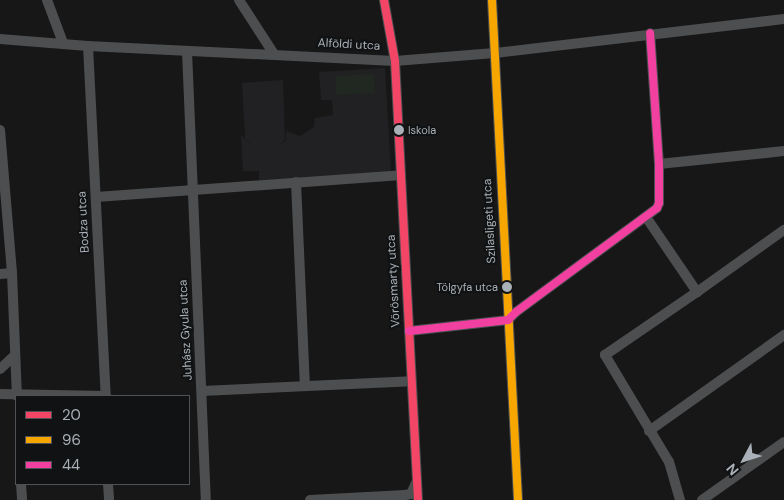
<!DOCTYPE html>
<html>
<head>
<meta charset="utf-8">
<style>
	body { margin:0 }
	#map { position:relative; width:784px; height:500px; overflow:hidden; background:#171717; font-family:"DM Sans",sans-serif }
	div>[style] { position:absolute }
	[style*='--x'] { left:calc(var(--x)*1px); top:calc(var(--y)*1px); width:calc(var(--w)*1px); rotate:calc(var(--a)*1deg) }
	.built>* { inset:0; background:#212123 }
	.green>* { inset:0; background:#212721; transform-origin:0 0 }
	.minor>* { height:10px; margin:-5px; padding:0 5px; transform-origin:5px; border-radius:5px; background:#4c4e50 }
	.bus-1>* { height:8px; margin:-4px; padding:0 4px; transform-origin:4px; border-radius:4px; background:#f34667 }
	.bus-2>* { height:8px; margin:-4px; padding:0 4px; transform-origin:4px; border-radius:4px; background:#f7a600 }
	.bus-3>* { height:8px; margin:-4px; padding:0 4px; transform-origin:4px; border-radius:4px; background:#f240a1 }
	.dots>* { width:14px; height:14px; translate:-50% -50%; box-sizing:border-box; border:2px solid #111213; border-radius:50% }
	span { translate:-50% -50%; white-space:nowrap; text-align:center; line-height:1.15; -webkit-text-stroke:4px #111213; paint-order:stroke }
	.bus-label { font-size:11px; color:#aab0b7 }
	.left { translate:0 -50%; text-align:left }
	.right { translate:-100% -50%; text-align:right }
	.street-label { font-size:12px; color:#aab0b7 }
	.legend { position:absolute; left:15px; top:395px; width:175px; height:90px; box-sizing:border-box; background:#111213; border:1px solid #4e5155; margin:0; padding:6px 9px; list-style:none; font-size:15px; color:#aab0b7 }
	.legend li { display:flex; align-items:center; gap:10px; height:25px }
	.legend b { width:25px; border:1px solid #4e5155 }
	.north { position:absolute; left:719px; top:435px; width:50px; height:50px; -webkit-text-stroke:4px #111213; paint-order:stroke; rotate:230deg; font-size:14px; font-weight:700; line-height:20px; text-align:center; color:#aab0b7 }
	.north::after { content:''; display:block; margin:auto; width:18px; height:22px; background:#aab0b7; clip-path:polygon(50% 0,100% 100%,50% 72%,0 100%) }
</style>
</head>
<body>
<div id="map">
	<div class="built">
		<i style="clip-path:polygon(385px 68px,391px 172px,259px 183px,259px 171px,243px 171px,241px 135px,257px 150px,245px 138px,242px 83px,283px 80px,285px 140px,279px 145px,286px 141px,286px 131px,300px 136px,314px 127px,315px 118px,333px 115px,332px 100px,321px 100px,319px 72px)"></i>
	</div>
	<div class="green">
		<i style="left:374px;top:74px;width:19px;height:39px;rotate:87deg"></i>
	</div>
	<div class="minor">
		<i style="--x:47;--y:0;--w:46;--a:69.6"></i>
		<i style="--x:239;--y:0;--w:64;--a:57.1"></i>
		<i style="--x:384;--y:0;--w:62;--a:79.8"></i>
		<i style="--x:395;--y:61;--w:440;--a:87"></i>
		<i style="--x:492;--y:0;--w:501;--a:87.02"></i>
		<i style="--x:0;--y:39;--w:88;--a:4.5"></i>
		<i style="--x:88;--y:46;--w:307;--a:2.8"></i>
		<i style="--x:395;--y:61;--w:100;--a:-4.6"></i>
		<i style="--x:495;--y:53;--w:291;--a:-6.7"></i>
		<i style="--x:88;--y:46;--w:350;--a:87.1"></i>
		<i style="--x:187;--y:51;--w:449;--a:87.6"></i>
		<i style="--x:0;--y:130;--w:144;--a:85.2"></i>
		<i style="--x:12;--y:273;--w:123;--a:87.7"></i>
		<i style="--x:659;--y:164;--w:126;--a:-5.9"></i>
		<i style="--x:296;--y:182;--w:203;--a:87.5"></i>
		<i style="--x:96;--y:197;--w:306;--a:-4.1"></i>
		<i style="--x:646;--y:217;--w:91;--a:55.8"></i>
		<i style="--x:0;--y:274;--w:12;--a:-5"></i>
		<i style="--x:409;--y:331;--w:100;--a:-6.3"></i>
		<i style="--x:508;--y:320;--w:11;--a:-45"></i>
		<i style="--x:516;--y:312;--w:175;--a:-36.4"></i>
		<i style="--x:657;--y:208;--w:5;--a:-68"></i>
		<i style="--x:659;--y:203;--w:39;--a:-90"></i>
		<i style="--x:659;--y:164;--w:131;--a:-93.9"></i>
		<i style="--x:0;--y:369;--w:19;--a:-43"></i>
		<i style="--x:202;--y:391;--w:209;--a:-2.7"></i>
		<i style="--x:0;--y:394;--w:106;--a:1.1"></i>
		<i style="--x:649;--y:431;--w:166;--a:-35.4"></i>
		<i style="--x:21;--y:484;--w:16;--a:86"></i>
		<i style="--x:108;--y:484;--w:16;--a:86"></i>
		<i style="--x:310;--y:500;--w:95;--a:-3"></i>
		<i style="--x:405;--y:495;--w:6;--a:-9"></i>
		<i style="--x:411;--y:494;--w:12;--a:-66"></i>
		<i style="--x:680;--y:500;--w:40;--a:-106"></i>
		<i style="--x:669;--y:462;--w:125;--a:-120.9"></i>
		<i style="--x:605;--y:355;--w:112;--a:-34.4"></i>
		<i style="--x:697;--y:292;--w:107;--a:-35.5"></i>
		<i style="--x:702;--y:500;--w:100;--a:-35.3"></i>
	</div>
	<div class="bus-1">
		<i style="--x:384;--y:0;--w:62;--a:79.8"></i>
		<i style="--x:395;--y:61;--w:440;--a:87"></i>
	</div>
	<div class="bus-2">
		<i style="--x:492;--y:0;--w:501;--a:87.02"></i>
	</div>
	<div class="bus-3">
		<i style="--x:409;--y:331;--w:100;--a:-6.3"></i>
		<i style="--x:508;--y:320;--w:11;--a:-45"></i>
		<i style="--x:516;--y:312;--w:175;--a:-36.4"></i>
		<i style="--x:657;--y:208;--w:5;--a:-68"></i>
		<i style="--x:659;--y:203;--w:39;--a:-90"></i>
		<i style="--x:659;--y:164;--w:131;--a:-93.9"></i>
	</div>
	<div class="dots">
		<i style="left:399px;top:130px;background:#aab0b7"></i>
		<i style="left:507px;top:287px;background:#aab0b7"></i>
	</div>
	<div class="bus-label">
		<span class="left" style="left:408px;top:130px">Iskola</span>
		<span class="right" style="left:498px;top:287px">Tölgyfa utca</span>
	</div>
	<div class="street-label">
		<span style="left:349px;top:45px;rotate:3deg">Alföldi utca</span>
		<span style="left:490px;top:221px;rotate:-93deg">Szilasligeti utca</span>
		<span style="left:84px;top:222px;rotate:-93deg">Bodza utca</span>
		<span style="left:394px;top:281px;rotate:-93deg">Vörösmarty utca</span>
		<span style="left:186px;top:330px;rotate:-93deg">Juhász Gyula utca</span>
	</div>
	<ul class="legend">
	<li><b style="height:6px;background:#f34667"></b>20</li>
	<li><b style="height:6px;background:#f7a600"></b>96</li>
	<li><b style="height:6px;background:#f240a1"></b>44</li>
	</ul>
	<div class="north">N</div>
</div>
</body>
</html>
